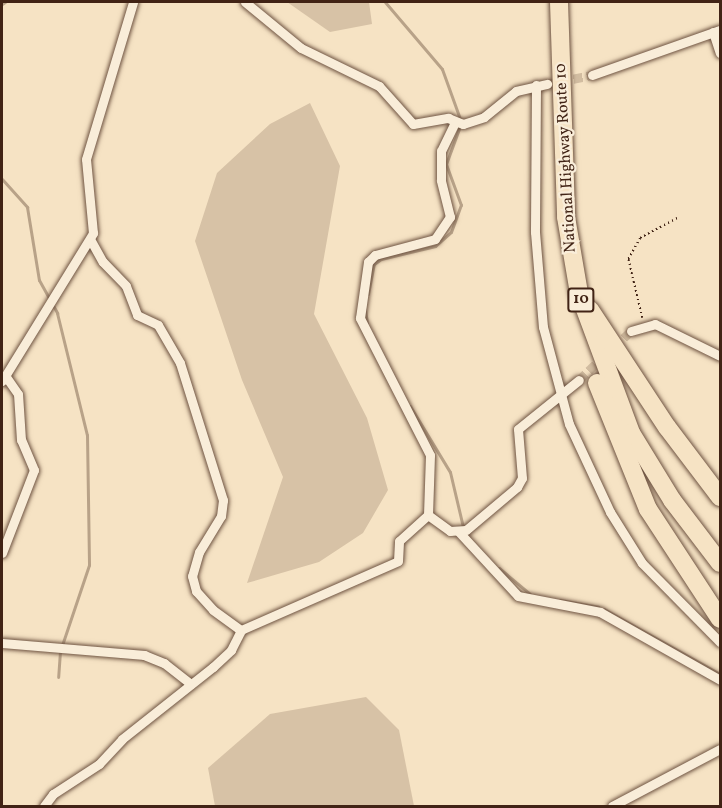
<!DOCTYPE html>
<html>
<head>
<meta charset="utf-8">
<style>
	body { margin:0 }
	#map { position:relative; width:722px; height:808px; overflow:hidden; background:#f6e3c4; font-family:Vollkorn,serif }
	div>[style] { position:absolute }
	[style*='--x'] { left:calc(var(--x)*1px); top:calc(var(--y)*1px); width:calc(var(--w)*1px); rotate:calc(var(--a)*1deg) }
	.green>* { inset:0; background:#d7c2a6 }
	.stream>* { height:3px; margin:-1.5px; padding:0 1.5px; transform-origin:1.5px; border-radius:1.5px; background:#b8a288 }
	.street-tunnel>* { height:9px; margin-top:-4.5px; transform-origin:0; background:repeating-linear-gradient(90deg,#d2bda1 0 9px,transparent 0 13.5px) }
	.path>* { height:1.5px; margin-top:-0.75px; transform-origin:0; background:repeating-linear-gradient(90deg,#412315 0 1.5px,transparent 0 4.5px) }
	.roads { filter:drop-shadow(0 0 2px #6e5341) drop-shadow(0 0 2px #6e5341) }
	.street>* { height:9px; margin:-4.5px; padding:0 4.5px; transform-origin:4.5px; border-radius:4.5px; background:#f9edd9 }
	.highway>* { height:18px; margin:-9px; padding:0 9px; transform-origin:9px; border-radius:9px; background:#f6e3c4 }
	span { translate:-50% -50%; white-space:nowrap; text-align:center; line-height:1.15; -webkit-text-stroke:4.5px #f9edd9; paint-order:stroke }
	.shield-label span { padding:2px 4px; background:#f9edd9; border:2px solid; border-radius:4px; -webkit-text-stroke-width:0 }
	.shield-label { font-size:15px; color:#412315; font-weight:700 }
	.street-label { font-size:16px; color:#412315 }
	.frame { position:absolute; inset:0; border:3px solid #412315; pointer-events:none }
</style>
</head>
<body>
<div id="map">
	<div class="green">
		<i style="clip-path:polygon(287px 2px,369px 2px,372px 24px,330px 32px)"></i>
		<i style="clip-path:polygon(310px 103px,340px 166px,314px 314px,367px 418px,388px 490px,363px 533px,319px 562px,247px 583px,283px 477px,242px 380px,195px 241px,217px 173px,270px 124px)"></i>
		<i style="clip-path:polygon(366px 697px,399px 730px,414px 806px,215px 806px,208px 768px,270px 714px)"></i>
	</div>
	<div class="stream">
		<i style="--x:385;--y:2;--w:88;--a:49.6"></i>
		<i style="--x:442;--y:69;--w:53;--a:70.2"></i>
		<i style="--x:2;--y:4;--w:4;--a:-34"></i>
		<i style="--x:2;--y:179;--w:38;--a:48"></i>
		<i style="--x:27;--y:207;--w:74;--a:80.7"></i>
		<i style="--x:39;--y:280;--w:38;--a:61"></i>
		<i style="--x:57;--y:313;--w:126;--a:76.2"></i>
		<i style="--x:87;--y:435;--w:130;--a:89.1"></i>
		<i style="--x:89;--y:565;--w:91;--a:108.6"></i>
		<i style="--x:60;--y:651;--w:26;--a:94"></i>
		<i style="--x:368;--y:294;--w:31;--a:-79"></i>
		<i style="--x:374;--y:264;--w:9;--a:-36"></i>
		<i style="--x:381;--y:259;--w:56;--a:-13.5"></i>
		<i style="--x:435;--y:246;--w:21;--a:-41"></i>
		<i style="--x:451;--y:232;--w:29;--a:-70"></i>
		<i style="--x:461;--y:205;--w:44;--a:-110.1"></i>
		<i style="--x:446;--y:164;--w:40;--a:-69.8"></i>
		<i style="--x:365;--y:309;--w:14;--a:82"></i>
		<i style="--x:410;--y:406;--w:77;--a:58.8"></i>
		<i style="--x:450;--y:472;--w:57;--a:76.7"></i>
		<i style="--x:499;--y:568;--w:40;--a:40"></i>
		<i style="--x:560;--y:600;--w:39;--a:10"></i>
		<i style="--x:604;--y:609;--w:133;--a:29.3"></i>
	</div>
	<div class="street-tunnel">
		<i style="--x:547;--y:84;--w:46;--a:-11.3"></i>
		<i style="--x:614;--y:347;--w:23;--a:-43"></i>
		<i style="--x:579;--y:380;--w:33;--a:-44"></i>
	</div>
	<div class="path">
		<i style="--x:642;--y:318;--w:61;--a:-103.3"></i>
		<i style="--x:628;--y:259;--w:24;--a:-60"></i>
		<i style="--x:640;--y:238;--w:44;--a:-28.3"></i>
	</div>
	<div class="roads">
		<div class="street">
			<i style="--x:245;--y:2;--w:72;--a:39.4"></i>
			<i style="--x:301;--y:48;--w:87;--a:26"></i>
			<i style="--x:379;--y:86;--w:51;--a:48.2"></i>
			<i style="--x:413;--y:124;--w:36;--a:-10"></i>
			<i style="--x:448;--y:118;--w:16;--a:22"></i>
			<i style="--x:463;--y:124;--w:22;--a:-18"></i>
			<i style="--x:484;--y:117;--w:41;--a:-39.1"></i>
			<i style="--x:516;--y:91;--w:32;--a:-13"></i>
			<i style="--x:713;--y:32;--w:22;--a:72"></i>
			<i style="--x:592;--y:75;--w:136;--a:-19.4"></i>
			<i style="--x:536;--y:85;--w:147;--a:90.4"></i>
			<i style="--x:535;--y:232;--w:95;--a:85.2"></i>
			<i style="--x:543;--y:327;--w:100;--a:75"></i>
			<i style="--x:569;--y:424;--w:97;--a:65"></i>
			<i style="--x:610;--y:512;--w:60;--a:57.9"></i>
			<i style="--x:642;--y:563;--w:111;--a:45.4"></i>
			<i style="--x:90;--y:239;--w:26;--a:61"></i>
			<i style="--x:103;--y:262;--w:33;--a:46"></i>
			<i style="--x:126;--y:286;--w:31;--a:69"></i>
			<i style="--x:137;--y:315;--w:23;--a:25"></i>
			<i style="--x:158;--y:325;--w:44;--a:59.9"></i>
			<i style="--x:180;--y:363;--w:144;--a:72.6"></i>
			<i style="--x:223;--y:500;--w:16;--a:97"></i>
			<i style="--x:221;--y:516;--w:42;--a:121.4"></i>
			<i style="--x:199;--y:552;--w:25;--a:106"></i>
			<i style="--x:192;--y:576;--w:16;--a:75"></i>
			<i style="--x:196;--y:591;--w:25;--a:48"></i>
			<i style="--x:213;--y:610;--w:34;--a:36"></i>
			<i style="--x:631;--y:331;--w:25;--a:-16"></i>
			<i style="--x:655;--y:324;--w:72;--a:26.2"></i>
			<i style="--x:2;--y:381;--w:174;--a:-58.4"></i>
			<i style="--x:93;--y:233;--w:74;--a:-95.4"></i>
			<i style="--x:86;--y:159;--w:164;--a:-73.3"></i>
			<i style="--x:428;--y:515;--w:60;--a:-88.1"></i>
			<i style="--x:430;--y:455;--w:154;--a:-117.1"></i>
			<i style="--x:360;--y:318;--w:57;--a:-81.9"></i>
			<i style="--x:368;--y:262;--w:10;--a:-45"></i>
			<i style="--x:375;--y:255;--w:62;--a:-14.9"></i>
			<i style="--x:435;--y:239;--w:27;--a:-56"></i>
			<i style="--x:450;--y:217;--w:38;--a:-104"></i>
			<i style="--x:441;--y:180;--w:29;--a:-90"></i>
			<i style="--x:441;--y:151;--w:30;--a:-64"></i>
			<i style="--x:428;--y:515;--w:27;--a:36"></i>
			<i style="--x:450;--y:531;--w:16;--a:-4"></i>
			<i style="--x:466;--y:530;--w:67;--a:-40.1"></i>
			<i style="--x:517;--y:487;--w:10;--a:-61"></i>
			<i style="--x:522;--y:478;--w:49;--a:-94.7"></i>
			<i style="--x:518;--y:429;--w:78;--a:-38.8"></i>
			<i style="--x:458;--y:531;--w:88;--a:47.3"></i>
			<i style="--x:518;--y:596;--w:84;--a:11"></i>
			<i style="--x:600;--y:612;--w:138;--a:29.5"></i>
			<i style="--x:2;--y:553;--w:89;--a:-68.9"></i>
			<i style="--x:34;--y:470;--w:33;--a:-113"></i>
			<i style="--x:21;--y:440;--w:46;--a:-93.7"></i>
			<i style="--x:18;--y:394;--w:19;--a:-125"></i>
			<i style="--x:2;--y:643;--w:143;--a:4.8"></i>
			<i style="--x:144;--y:655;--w:22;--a:22"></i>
			<i style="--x:164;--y:663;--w:34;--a:38"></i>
			<i style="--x:44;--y:806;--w:15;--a:-53"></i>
			<i style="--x:53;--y:794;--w:55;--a:-33.1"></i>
			<i style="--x:99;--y:764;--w:34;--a:-47"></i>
			<i style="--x:122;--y:739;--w:116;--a:-38.4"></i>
			<i style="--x:213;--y:667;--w:25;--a:-43"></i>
			<i style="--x:231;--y:650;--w:22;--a:-63"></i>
			<i style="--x:241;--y:630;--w:171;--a:-23.7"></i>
			<i style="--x:398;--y:561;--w:20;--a:-87"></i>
			<i style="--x:399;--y:541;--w:39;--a:-42"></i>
			<i style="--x:612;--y:806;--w:122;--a:-27.8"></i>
		</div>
		<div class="highway">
			<i style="--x:559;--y:2;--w:215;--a:88.1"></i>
			<i style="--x:566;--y:217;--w:77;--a:80.3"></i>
			<i style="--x:579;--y:293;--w:149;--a:69.6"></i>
			<i style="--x:631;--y:433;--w:79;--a:58.5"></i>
			<i style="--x:672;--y:500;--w:79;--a:52.7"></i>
			<i style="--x:590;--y:310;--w:140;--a:56.7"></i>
			<i style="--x:667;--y:427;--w:88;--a:52.9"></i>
			<i style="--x:597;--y:383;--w:136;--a:68"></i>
			<i style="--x:648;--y:509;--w:131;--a:56.8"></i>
		</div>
	</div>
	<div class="shield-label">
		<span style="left:581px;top:300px">10</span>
	</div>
	<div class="street-label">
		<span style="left:566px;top:158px;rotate:-93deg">National Highway Route 10</span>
	</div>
	<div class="frame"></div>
</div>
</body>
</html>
